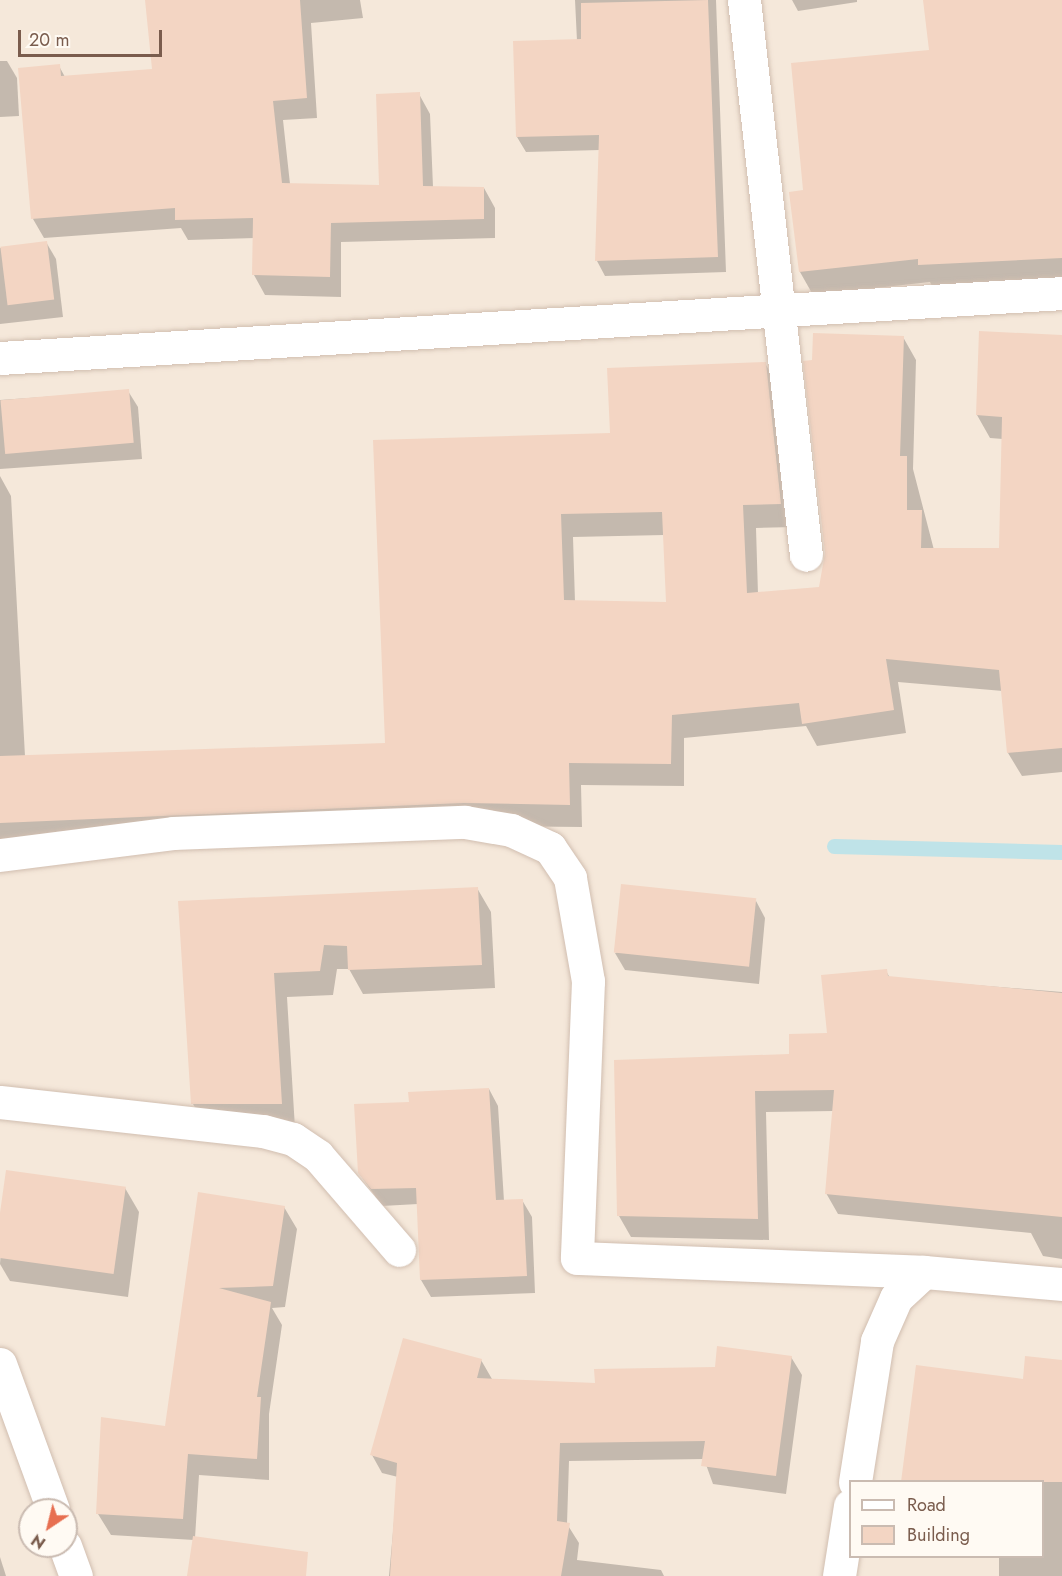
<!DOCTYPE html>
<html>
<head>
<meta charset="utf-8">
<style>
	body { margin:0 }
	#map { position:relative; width:1062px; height:1576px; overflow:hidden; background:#fdf6ec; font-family:Jost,sans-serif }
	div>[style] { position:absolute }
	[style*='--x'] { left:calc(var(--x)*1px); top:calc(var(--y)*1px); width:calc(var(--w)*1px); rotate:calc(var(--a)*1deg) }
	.residential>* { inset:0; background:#f5e8da }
	.shadow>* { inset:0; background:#0003 }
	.stream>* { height:15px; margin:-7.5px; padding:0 7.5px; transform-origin:7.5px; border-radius:7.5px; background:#bfe3e8 }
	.building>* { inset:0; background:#f3d5c3; transform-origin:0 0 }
	.roads { filter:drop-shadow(0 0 2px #d1beb0) drop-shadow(0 0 2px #d1beb0) }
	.minor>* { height:33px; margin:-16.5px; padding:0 16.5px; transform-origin:16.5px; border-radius:16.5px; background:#fff }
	span { translate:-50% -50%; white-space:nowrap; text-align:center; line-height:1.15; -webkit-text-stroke:4.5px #fffaf3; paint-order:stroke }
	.legend { position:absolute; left:849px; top:1480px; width:195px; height:78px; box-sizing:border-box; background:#fffaf3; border:2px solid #cabbb1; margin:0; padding:8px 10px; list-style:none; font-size:18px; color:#7a5c4d }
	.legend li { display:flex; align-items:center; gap:12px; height:30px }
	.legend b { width:30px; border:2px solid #cabbb1 }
	.north { position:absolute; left:18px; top:1498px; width:60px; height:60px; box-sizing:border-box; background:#fffaf3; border:2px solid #cabbb1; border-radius:50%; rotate:215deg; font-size:16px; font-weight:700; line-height:24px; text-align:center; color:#7a5c4d }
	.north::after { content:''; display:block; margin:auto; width:21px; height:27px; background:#e76f51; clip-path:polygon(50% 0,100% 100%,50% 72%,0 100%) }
	.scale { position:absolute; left:18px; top:30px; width:144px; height:27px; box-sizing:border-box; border:3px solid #7a5c4d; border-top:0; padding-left:8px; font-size:18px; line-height:21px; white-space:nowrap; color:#7a5c4d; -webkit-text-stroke:4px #fffaf3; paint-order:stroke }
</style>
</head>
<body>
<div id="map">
	<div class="residential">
		<i style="clip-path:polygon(evenodd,0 0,1062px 0,1062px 1576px,0 1576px,0 0,850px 1482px,1042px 1482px,1042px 1556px,850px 1556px,850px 1482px,0 0,30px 1510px,66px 1510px,66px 1546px,30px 1546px,30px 1510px)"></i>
	</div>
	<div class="shadow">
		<i style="clip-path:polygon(147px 0,360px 0,363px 18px,311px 23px,317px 118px,283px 120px,290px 184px,380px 186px,419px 94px,430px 114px,433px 187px,484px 188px,495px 208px,495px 238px,341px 242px,341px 297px,265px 295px,254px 275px,255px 238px,188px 240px,181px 228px,44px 238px,33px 219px,59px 66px,65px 77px,154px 70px)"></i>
		<i style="clip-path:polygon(575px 0,716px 0,726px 272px,605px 276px,597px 261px,600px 150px,526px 152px,517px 137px,577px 41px)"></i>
		<i style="clip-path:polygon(792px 0,857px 0,857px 2px,798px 11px)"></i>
		<i style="clip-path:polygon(925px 0,1062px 0,1062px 281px,933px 288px,930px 282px,813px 295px,800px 272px,805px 192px,931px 51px)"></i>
		<i style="clip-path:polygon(0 61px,7px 61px,17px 78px,19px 116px,0 117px)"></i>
		<i style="clip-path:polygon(46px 242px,56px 259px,63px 317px,0 324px,0 248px)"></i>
		<i style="clip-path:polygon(evenodd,1062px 336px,1062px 772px,1022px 776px,1008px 753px,1003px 691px,898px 682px,906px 733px,817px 746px,806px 726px,684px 738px,684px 786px,581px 785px,582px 827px,478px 826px,0 846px,0 476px,11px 496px,25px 756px,387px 744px,611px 434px,765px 363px,778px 386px,794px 527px,756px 528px,758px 594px,820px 588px,903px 337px,916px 360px,913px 469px,934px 550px,1000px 550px,1003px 439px,990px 438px,977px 415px,1062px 336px,664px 535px,667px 604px,575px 602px,573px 537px,664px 535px)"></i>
		<i style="clip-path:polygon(128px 391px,138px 407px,142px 459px,0 469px,0 400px)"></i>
		<i style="clip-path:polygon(477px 888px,491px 912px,495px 988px,363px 994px,349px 969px,337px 969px,333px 995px,287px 997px,295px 1128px,207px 1128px,193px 1104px,180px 902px)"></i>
		<i style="clip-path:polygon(756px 901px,765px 918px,759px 984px,625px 970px,615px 953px)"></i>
		<i style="clip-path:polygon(886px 971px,890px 978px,1062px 992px,1062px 1259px,1043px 1256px,1031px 1233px,838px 1214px,826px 1193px,834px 1111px,766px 1112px,769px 1240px,631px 1237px,619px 1216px,791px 1055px,829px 1035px)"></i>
		<i style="clip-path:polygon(489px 1089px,498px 1106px,504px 1201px,522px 1200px,532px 1217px,535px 1293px,431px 1297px,421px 1280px,418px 1204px,382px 1206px,359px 1173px,411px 1103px)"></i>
		<i style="clip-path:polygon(7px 1171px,125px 1188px,139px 1212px,128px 1297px,10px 1281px,0 1264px)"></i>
		<i style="clip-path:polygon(199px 1194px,284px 1207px,297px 1229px,285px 1307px,272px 1308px,282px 1325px,269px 1414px,269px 1480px,199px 1475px,195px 1538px,285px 1576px,189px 1576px,194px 1540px,111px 1535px,98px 1514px,166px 1428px)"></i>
		<i style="clip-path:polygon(791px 1357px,802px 1375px,786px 1494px,713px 1484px,704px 1459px,569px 1461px,567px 1524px,579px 1543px,577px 1560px,661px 1570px,664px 1576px,389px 1576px,398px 1477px,382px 1473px,372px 1455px,481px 1360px,492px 1379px,596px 1385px)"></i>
		<i style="clip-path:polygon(1062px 1363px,1062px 1576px,999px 1576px,999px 1556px,1042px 1556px,1042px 1482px,1024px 1381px)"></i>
		<i style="clip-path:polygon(0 1557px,6px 1576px,0 1576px)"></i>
	</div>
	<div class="stream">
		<i style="--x:834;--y:846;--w:228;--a:1.5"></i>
	</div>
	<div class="building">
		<i style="clip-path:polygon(145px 0,300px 0,307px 98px,273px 101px,282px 183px,379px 185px,376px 94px,420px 92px,423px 186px,484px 187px,484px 219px,331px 223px,330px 277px,252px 275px,253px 218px,175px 220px,175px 208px,31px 219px,18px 68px,60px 64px,61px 76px,152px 69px)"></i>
		<i style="clip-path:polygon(708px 0,718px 257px,595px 261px,599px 135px,516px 137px,513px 41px,581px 39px,581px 3px)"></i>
		<i style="clip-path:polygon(923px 0,1062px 0,1062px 258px,918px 265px,918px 259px,799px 272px,789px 192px,803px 190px,791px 63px,929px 50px)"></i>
		<i style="left:47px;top:241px;width:59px;height:47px;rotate:83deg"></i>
		<i style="clip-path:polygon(evenodd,979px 331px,1062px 335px,1062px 748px,1007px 753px,999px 670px,886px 659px,894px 710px,802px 724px,799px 703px,672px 715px,671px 764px,569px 763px,570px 805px,464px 803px,0 823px,0 756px,385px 743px,373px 440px,610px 433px,607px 368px,766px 362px,781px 504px,743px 505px,747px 593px,819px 587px,825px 553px,803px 361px,812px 360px,813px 333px,904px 336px,900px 456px,907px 456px,907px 510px,922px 510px,921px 548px,999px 548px,1002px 417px,976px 415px,979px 331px,662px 512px,666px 602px,564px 600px,561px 514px,662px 512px)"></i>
		<i style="left:129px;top:389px;width:54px;height:129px;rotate:85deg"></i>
		<i style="left:621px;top:884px;width:136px;height:69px;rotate:6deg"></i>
		<i style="clip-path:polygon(478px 887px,482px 965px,348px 970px,347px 946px,324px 945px,320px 971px,274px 973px,282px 1104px,191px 1104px,178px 901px)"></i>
		<i style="clip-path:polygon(887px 969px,888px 976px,1062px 993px,1062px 1217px,825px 1194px,834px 1090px,755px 1091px,758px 1219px,617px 1216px,614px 1060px,789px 1054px,789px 1034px,827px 1033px,821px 975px)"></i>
		<i style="clip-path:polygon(489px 1088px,496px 1200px,523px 1199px,527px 1276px,420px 1280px,416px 1188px,371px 1189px,358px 1173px,354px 1104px,409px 1102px,408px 1092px)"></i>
		<i style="left:6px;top:1170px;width:121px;height:88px;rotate:8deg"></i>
		<i style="clip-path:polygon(198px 1192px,285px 1206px,273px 1286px,219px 1288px,271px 1302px,257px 1397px,261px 1397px,257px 1459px,188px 1454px,183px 1519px,96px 1514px,101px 1417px,165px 1426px)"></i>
		<i style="clip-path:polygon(403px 1338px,482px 1359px,477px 1378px,595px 1383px,594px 1369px,715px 1367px,717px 1346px,792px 1356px,776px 1476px,701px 1466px,705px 1441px,560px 1443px,557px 1521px,570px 1523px,561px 1576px,390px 1576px,397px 1463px,370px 1455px)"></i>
		<i style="clip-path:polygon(1025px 1356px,1062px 1360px,1062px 1482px,901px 1482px,916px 1365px,1023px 1379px)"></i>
		<i style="clip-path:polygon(193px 1536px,308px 1552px,306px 1576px,187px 1576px)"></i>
	</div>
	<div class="roads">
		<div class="minor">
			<i style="--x:744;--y:0;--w:558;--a:83.63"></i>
			<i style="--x:0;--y:358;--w:1064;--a:-3.5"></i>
			<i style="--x:0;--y:855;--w:174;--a:-7.2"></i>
			<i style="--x:173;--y:833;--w:292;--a:-2.2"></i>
			<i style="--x:465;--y:822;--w:47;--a:9.9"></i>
			<i style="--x:511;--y:830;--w:43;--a:24.8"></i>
			<i style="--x:550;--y:848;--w:36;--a:56"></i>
			<i style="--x:570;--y:878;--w:105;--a:80.1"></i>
			<i style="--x:588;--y:981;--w:277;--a:92.3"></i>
			<i style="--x:577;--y:1258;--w:347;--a:2.3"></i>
			<i style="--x:0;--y:1102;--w:265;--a:6.3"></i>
			<i style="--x:263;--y:1131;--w:31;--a:15"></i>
			<i style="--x:293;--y:1139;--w:30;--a:34"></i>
			<i style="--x:318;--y:1156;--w:124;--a:49.2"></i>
			<i style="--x:0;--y:1364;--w:155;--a:70"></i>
			<i style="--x:855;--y:1482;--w:143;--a:-81.1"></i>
			<i style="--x:877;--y:1341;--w:47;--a:-66.2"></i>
			<i style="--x:896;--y:1298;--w:38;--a:-43"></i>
			<i style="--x:924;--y:1272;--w:139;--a:5"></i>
			<i style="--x:65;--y:1546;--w:32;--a:70"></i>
			<i style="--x:839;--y:1576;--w:71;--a:-81.1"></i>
		</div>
	</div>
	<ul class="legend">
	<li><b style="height:8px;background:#fff"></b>Road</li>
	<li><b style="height:16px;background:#f3d5c3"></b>Building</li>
	</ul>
	<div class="north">N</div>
	<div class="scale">20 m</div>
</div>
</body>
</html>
